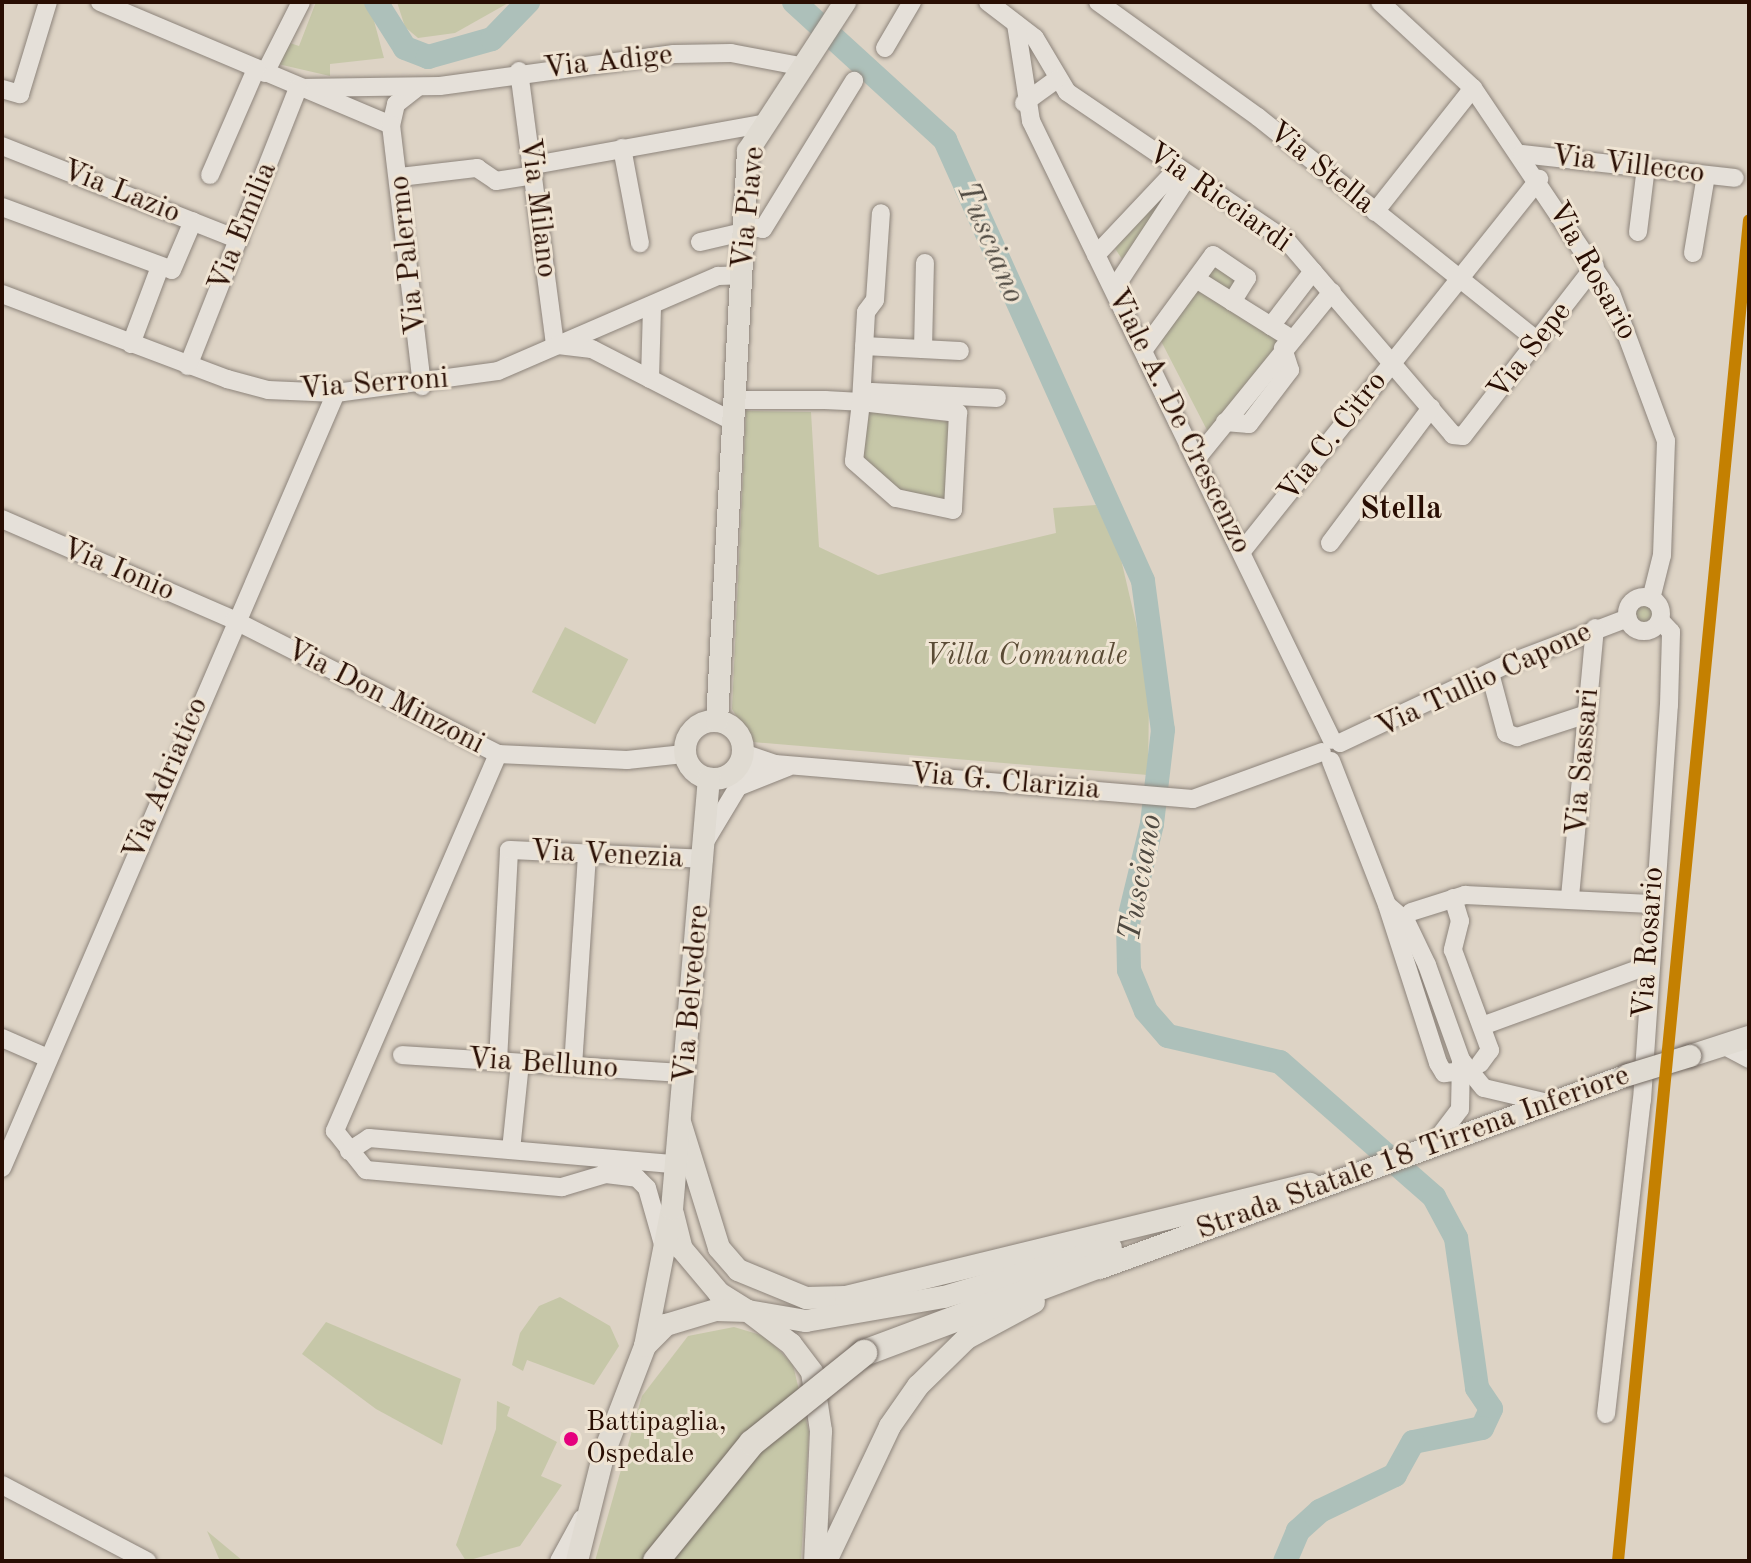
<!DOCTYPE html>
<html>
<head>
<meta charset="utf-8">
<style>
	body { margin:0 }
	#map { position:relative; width:1751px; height:1563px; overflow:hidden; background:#ddd3c5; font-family:"Old Standard TT",serif }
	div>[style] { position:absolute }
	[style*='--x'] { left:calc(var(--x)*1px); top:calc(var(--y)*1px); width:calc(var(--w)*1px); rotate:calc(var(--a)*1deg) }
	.green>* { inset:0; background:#c6c7a8; transform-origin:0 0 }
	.round { border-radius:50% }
	.river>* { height:24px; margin:-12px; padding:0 12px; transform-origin:12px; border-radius:12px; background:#adc0ba }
	.roads { filter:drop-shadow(0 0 2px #8d847b) drop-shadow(0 0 2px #8d847b) }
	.minor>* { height:18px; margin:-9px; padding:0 9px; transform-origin:9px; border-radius:9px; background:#e5e0d9 }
	.minor>.ring { margin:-9px; padding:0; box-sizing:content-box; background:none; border:18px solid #e5e0d9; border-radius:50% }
	.major>* { height:22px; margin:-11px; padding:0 11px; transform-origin:11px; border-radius:11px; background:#e0dbd2 }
	.major>.ring { margin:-11px; padding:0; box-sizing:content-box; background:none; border:22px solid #e0dbd2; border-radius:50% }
	.highway>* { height:26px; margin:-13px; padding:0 13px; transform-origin:13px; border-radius:13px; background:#e0dbd2 }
	.bridges { filter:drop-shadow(0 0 2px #736961) drop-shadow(0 0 2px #736961) }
	.major-bridge>* { height:22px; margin:-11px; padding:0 11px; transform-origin:11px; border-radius:11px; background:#e0dbd2 }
	.highway-bridge>* { height:26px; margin:-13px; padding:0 13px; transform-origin:13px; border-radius:13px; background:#e0dbd2 }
	.rail-1>* { height:12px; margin:-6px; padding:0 6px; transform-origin:6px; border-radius:6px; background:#c48001 }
	.dots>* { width:22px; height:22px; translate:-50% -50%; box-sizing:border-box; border:4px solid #efe4d3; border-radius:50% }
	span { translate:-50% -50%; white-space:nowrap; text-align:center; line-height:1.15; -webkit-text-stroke:6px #efe4d3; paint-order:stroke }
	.bus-label { font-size:28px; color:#290e03 }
	.left { translate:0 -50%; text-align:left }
	.street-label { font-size:30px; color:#290e03 }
	.park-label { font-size:30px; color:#5a4b35; font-style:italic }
	.water-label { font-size:32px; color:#504a42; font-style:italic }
	.neighbourhood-label { font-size:32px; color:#290e03; font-weight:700 }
	.frame { position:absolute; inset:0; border:4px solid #290e03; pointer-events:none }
</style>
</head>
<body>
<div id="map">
	<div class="green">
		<i style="clip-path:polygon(316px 2px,369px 2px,384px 58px,330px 64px,330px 76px,278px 64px,287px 42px,299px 46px)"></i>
		<i style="clip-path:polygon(397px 2px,510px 2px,455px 33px,418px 38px,405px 27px)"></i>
		<i style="clip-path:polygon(1168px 186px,1173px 189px,1122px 259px,1112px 244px)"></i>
		<i style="clip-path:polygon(1220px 256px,1252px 277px,1239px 298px,1288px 332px,1209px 434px,1161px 341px)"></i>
		<i style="clip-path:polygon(746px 411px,811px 412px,819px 547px,878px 575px,1056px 533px,1053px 508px,1096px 505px,1120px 555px,1139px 636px,1149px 699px,1148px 775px,752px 742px,732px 709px)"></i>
		<i style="clip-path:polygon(864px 411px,950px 422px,944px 503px,887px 485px,862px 461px)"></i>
		<i class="round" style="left:1635px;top:606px;width:18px;height:18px"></i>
		<i style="left:565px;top:627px;width:71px;height:73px;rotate:27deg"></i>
		<i style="clip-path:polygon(560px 1297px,610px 1326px,619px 1346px,594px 1385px,527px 1360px,523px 1371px,512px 1365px,520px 1333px,539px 1306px)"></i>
		<i style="clip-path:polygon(326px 1322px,461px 1379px,442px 1445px,376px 1409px,302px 1354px)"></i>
		<i style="clip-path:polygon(734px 1327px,767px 1337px,793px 1365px,809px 1432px,801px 1561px,595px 1561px,642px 1396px,688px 1336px)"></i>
		<i style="clip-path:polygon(497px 1401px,510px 1407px,507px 1416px,557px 1442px,541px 1476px,562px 1485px,520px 1546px,466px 1561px,456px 1545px,496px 1429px)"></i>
		<i style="clip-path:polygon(207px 1531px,243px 1561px,220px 1561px)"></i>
	</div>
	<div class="river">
		<i style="--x:376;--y:2;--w:54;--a:57.8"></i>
		<i style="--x:405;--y:48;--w:25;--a:21"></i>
		<i style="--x:428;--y:57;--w:66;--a:-15.7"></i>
		<i style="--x:492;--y:39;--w:52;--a:-45.8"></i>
		<i style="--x:794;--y:2;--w:205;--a:42.4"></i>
		<i style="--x:945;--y:140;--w:483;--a:65.8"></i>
		<i style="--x:1143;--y:581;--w:150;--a:82.4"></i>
		<i style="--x:1163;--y:730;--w:95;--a:96.7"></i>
		<i style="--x:1152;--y:824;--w:102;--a:103.6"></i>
		<i style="--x:1128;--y:923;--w:47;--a:88.8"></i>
		<i style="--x:1129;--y:970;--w:44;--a:67.5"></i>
		<i style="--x:1146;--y:1011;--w:33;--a:49"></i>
		<i style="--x:1168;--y:1036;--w:115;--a:13.1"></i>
		<i style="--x:1280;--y:1062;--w:205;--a:41.2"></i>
		<i style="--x:1434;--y:1197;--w:47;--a:61.8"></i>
		<i style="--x:1456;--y:1238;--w:151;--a:82"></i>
		<i style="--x:1477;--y:1388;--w:25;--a:56"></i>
		<i style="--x:1491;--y:1409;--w:21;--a:115"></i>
		<i style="--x:1482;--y:1428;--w:70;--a:168.5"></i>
		<i style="--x:1413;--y:1442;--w:38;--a:119"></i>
		<i style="--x:1395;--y:1475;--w:83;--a:154.4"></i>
		<i style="--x:1320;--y:1511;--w:30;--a:138"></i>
		<i style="--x:1298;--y:1531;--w:33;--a:113"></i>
	</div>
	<div class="roads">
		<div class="minor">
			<i style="--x:100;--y:2;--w:316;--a:22.9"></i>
			<i style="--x:988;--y:2;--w:59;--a:37.5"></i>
			<i style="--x:1035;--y:38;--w:63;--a:59.3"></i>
			<i style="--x:1067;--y:92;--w:266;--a:34.1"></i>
			<i style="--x:1287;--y:241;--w:255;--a:49.4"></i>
			<i style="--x:1453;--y:435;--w:10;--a:6"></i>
			<i style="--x:1463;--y:436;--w:215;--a:-52.2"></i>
			<i style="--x:1098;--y:2;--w:197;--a:35.7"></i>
			<i style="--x:1258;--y:117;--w:360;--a:38.7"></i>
			<i style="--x:1380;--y:2;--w:127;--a:42.8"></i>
			<i style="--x:1473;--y:88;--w:247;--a:56.1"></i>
			<i style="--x:1611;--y:293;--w:158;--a:69.6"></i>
			<i style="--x:1666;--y:441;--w:114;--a:92"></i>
			<i style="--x:1662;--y:555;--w:45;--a:104"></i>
			<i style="--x:1016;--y:24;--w:98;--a:81.2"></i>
			<i style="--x:1031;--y:121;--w:688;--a:64.07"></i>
			<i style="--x:885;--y:48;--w:53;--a:-59.6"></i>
			<i style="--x:519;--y:71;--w:276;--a:82.5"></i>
			<i style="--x:265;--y:73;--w:80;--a:-63.1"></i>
			<i style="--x:418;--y:87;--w:28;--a:142"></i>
			<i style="--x:396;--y:104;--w:22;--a:103"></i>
			<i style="--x:391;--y:125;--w:263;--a:83.2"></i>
			<i style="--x:298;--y:88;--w:142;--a:-0.8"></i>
			<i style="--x:440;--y:86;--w:236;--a:-7.8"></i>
			<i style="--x:674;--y:54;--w:57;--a:-1"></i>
			<i style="--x:731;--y:53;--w:69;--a:10.8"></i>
			<i style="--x:2;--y:89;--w:19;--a:16"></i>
			<i style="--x:20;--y:94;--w:96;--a:-73.1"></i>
			<i style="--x:1024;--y:103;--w:41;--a:-36"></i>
			<i style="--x:2;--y:146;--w:255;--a:21.6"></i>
			<i style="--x:622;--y:148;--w:97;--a:79.3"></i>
			<i style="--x:1522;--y:154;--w:214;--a:6.4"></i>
			<i style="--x:534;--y:165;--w:232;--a:-10.2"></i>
			<i style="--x:210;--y:175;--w:116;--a:-66.5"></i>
			<i style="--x:400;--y:177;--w:78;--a:-6.7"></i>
			<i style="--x:477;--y:168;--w:23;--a:34"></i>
			<i style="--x:496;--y:181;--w:38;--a:-9"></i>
			<i style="--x:2;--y:207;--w:181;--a:20.3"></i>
			<i style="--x:172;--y:270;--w:53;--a:-66.8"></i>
			<i style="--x:1375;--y:212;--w:158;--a:-51.7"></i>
			<i style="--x:743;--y:225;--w:20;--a:11"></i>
			<i style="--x:763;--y:229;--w:174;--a:-58.4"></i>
			<i style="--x:1638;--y:232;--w:65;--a:-83"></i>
			<i style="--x:700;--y:242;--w:44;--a:-13.1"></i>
			<i style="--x:1693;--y:253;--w:79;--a:-80.5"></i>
			<i style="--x:1096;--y:255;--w:120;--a:-46.7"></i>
			<i style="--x:1196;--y:279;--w:111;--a:32.1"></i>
			<i style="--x:1114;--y:289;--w:136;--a:-56.7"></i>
			<i style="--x:2;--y:294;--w:241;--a:20.7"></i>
			<i style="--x:227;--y:379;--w:42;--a:15"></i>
			<i style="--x:268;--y:390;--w:68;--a:2.5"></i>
			<i style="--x:336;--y:393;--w:163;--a:-7.7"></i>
			<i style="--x:498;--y:371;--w:240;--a:-23.4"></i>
			<i style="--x:718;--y:276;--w:23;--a:-2"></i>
			<i style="--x:1271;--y:326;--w:69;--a:-52.6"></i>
			<i style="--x:131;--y:344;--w:82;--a:-69.4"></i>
			<i style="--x:558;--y:345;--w:34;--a:7"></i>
			<i style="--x:592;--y:349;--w:157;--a:27.2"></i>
			<i style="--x:864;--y:346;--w:96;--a:3"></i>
			<i style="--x:1145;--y:348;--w:115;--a:-53.8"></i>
			<i style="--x:1213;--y:255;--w:41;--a:34.1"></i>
			<i style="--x:1247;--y:278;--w:28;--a:122"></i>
			<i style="--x:923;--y:349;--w:86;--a:-88.7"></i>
			<i style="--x:188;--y:366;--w:299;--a:-68.4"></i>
			<i style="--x:650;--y:379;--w:73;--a:-88.4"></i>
			<i style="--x:872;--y:392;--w:125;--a:2.7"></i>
			<i style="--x:733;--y:400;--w:92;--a:0"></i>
			<i style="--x:825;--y:400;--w:36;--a:3"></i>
			<i style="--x:861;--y:402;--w:98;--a:6.5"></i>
			<i style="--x:958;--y:413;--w:97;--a:93"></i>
			<i style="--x:953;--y:510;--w:58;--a:-168.1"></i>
			<i style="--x:896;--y:498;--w:56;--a:-138.6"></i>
			<i style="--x:854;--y:461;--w:59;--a:-83.2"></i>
			<i style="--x:861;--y:402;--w:90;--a:-86.8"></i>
			<i style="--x:866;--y:312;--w:15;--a:-53"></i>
			<i style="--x:875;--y:300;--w:87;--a:-86.1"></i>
			<i style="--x:1225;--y:422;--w:24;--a:5"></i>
			<i style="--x:1249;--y:424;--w:68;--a:-52.8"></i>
			<i style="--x:1290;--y:370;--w:23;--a:-108"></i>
			<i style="--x:1197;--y:458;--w:214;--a:-50.9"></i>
			<i style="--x:2;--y:519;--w:253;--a:23.5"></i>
			<i style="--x:234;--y:620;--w:296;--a:26.9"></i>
			<i style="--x:498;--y:754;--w:129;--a:2.7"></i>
			<i style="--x:627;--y:760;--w:57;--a:-6"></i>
			<i style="--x:1330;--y:543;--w:169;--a:-53.2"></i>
			<i style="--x:1243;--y:550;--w:475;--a:-51.4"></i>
			<i class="ring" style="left:1627px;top:597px;width:16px;height:16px"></i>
			<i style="--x:1490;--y:673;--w:62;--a:75.1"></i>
			<i style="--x:1506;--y:733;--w:12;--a:20"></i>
			<i style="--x:1517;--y:737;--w:74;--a:-18.2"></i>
			<i style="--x:1340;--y:743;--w:188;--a:-25.2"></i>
			<i style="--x:1510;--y:663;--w:126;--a:-20.9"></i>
			<i style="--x:743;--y:753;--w:34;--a:19"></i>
			<i style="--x:775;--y:764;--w:419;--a:4.8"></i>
			<i style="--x:1193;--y:799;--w:137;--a:-20"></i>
			<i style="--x:498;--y:754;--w:411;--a:113.4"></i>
			<i style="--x:335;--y:1131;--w:50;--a:51.5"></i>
			<i style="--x:366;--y:1170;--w:197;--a:5"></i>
			<i style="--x:562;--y:1187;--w:46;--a:-16.5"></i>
			<i style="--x:606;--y:1174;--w:15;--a:-82"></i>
			<i style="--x:1331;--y:761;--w:155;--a:68.7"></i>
			<i style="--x:1387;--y:905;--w:25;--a:40"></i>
			<i style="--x:1406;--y:921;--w:49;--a:64.5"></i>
			<i style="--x:1427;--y:965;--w:101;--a:70.3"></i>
			<i style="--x:1461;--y:1060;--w:36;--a:51"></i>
			<i style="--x:1484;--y:1088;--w:70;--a:13.2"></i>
			<i style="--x:733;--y:772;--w:32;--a:-9"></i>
			<i style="--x:706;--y:840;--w:62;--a:-58.9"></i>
			<i style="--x:738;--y:787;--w:54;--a:-21.8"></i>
			<i style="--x:1570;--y:897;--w:270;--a:-84.7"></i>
			<i style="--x:1453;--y:898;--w:24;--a:73"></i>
			<i style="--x:1460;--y:921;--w:30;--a:104"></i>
			<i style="--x:1453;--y:950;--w:107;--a:69.7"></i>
			<i style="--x:1490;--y:1050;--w:17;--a:126"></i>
			<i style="--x:1388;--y:908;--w:163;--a:72.1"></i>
			<i style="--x:1438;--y:1063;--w:12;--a:59"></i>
			<i style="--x:1444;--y:1073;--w:11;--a:-5"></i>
			<i style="--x:1411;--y:912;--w:57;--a:-17.5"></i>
			<i style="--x:1465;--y:895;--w:186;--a:2.8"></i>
			<i style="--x:1482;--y:1026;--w:176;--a:-20"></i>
			<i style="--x:2;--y:1038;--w:50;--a:23.5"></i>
			<i style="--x:1723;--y:1045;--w:30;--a:28"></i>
			<i style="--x:402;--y:1055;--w:283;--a:3.7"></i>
			<i style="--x:498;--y:1061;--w:211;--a:-87"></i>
			<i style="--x:509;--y:850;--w:195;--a:2.6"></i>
			<i style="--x:573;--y:1066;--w:212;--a:-86.2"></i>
			<i style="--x:1432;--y:1146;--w:46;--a:-52.9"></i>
			<i style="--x:1460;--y:1109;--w:49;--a:-88.8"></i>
			<i style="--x:511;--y:1150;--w:87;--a:-84.1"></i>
			<i style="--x:349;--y:1151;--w:24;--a:-33"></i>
			<i style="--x:369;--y:1138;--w:307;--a:4.9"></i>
			<i style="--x:2;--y:1168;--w:844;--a:-66.69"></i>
			<i style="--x:606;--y:1174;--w:31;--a:7"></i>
			<i style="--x:637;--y:1178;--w:14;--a:45"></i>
			<i style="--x:647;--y:1188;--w:58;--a:74.1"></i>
			<i style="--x:1606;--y:1414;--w:316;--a:-83.5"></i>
			<i style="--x:1642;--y:1100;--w:396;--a:-86.1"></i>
			<i style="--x:1669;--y:705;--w:73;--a:-88.4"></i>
			<i style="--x:1671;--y:632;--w:16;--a:-133"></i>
			<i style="--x:2;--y:1485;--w:164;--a:27.7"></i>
			<i style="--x:559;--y:1561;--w:48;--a:-61.3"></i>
		</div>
		<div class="major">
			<i class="ring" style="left:685px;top:721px;width:36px;height:36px"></i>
			<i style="--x:717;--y:721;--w:571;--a:-86.89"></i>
			<i style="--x:748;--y:151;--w:178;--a:-56.9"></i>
			<i style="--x:1690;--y:1056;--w:62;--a:-17.9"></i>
			<i style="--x:680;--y:1122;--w:132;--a:72.8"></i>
			<i style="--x:719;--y:1248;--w:29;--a:49"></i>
			<i style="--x:738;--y:1270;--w:74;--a:22.4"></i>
			<i style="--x:806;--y:1298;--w:40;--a:-1.4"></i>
			<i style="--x:846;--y:1297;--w:478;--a:-13.7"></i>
			<i style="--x:673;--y:1214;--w:36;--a:76"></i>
			<i style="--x:682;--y:1249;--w:57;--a:49.9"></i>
			<i style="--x:719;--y:1293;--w:34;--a:32"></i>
			<i style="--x:748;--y:1311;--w:59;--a:9.8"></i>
			<i style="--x:806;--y:1321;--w:140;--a:-9.9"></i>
			<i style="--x:944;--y:1297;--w:174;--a:-16.4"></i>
			<i style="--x:1100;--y:1268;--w:562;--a:-20.08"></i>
			<i style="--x:645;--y:1346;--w:140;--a:-78.9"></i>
			<i style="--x:672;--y:1209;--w:432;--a:-85.1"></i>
			<i style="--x:577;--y:1561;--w:111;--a:-76"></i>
			<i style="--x:604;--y:1453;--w:115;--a:-69"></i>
			<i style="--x:645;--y:1346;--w:30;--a:-45"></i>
			<i style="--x:666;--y:1325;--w:52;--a:-16.7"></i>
			<i style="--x:716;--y:1310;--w:32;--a:2"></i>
			<i style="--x:748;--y:1311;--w:54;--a:37.5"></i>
			<i style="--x:791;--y:1344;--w:35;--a:53"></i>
			<i style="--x:812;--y:1372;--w:60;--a:81.3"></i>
			<i style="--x:821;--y:1431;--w:130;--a:92.6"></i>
			<i style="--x:826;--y:1561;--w:149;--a:-64.6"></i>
			<i style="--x:890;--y:1426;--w:49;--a:-55"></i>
			<i style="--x:918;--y:1386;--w:69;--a:-44.4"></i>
			<i style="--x:967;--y:1338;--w:76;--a:-28.2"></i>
		</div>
		<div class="highway">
			<i style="--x:864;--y:1353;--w:268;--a:-20.5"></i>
		</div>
	</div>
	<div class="bridges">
		<div class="major-bridge">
			<i style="--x:1628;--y:1075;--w:65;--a:-17"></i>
		</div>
		<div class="highway-bridge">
			<i style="--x:656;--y:1561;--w:152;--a:-50.9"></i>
			<i style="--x:752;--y:1443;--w:144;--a:-38.8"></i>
		</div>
	</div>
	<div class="rail-1">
		<i style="--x:1618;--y:1561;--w:1347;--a:-84.42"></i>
	</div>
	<div class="dots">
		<i style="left:571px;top:1439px;background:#e5007d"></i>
	</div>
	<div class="bus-label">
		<span class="left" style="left:586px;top:1439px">Battipaglia,<br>Ospedale</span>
	</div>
	<div class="street-label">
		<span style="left:608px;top:62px;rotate:-6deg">Via Adige</span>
		<span style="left:1628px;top:165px;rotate:7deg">Via Villecco</span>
		<span style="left:1321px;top:168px;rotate:39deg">Via Stella</span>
		<span style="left:121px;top:192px;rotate:22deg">Via Lazio</span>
		<span style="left:1219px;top:198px;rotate:35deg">Via Ricciardi</span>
		<span style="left:538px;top:208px;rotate:83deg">Via Milano</span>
		<span style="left:749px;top:208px;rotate:-84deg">Via Piave</span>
		<span style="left:243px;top:227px;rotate:-68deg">Via Emilia</span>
		<span style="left:408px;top:255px;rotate:-96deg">Via Palermo</span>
		<span style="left:1592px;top:271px;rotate:61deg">Via Rosario</span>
		<span style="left:1530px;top:351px;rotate:-52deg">Via Sepe</span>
		<span style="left:374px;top:384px;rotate:-4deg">Via Serroni</span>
		<span style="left:1179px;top:421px;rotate:64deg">Viale A. De Crescenzo</span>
		<span style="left:1333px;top:437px;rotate:-52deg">Via C. Citro</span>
		<span style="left:118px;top:570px;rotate:23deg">Via Ionio</span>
		<span style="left:1484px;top:680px;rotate:-25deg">Via Tullio Capone</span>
		<span style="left:385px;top:697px;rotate:27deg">Via Don Minzoni</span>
		<span style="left:1583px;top:762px;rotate:-85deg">Via Sassari</span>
		<span style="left:166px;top:779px;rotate:-67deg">Via Adriatico</span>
		<span style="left:1005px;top:782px;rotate:5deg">Via G. Clarizia</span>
		<span style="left:607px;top:855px;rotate:3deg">Via Venezia</span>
		<span style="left:1649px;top:943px;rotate:-86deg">Via Rosario</span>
		<span style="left:692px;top:994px;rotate:-85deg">Via Belvedere</span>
		<span style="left:543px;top:1064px;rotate:4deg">Via Belluno</span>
		<span style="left:1413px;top:1153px;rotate:-20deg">Strada Statale 18 Tirrena Inferiore</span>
	</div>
	<div class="park-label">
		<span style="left:1026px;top:656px">Villa Comunale</span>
	</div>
	<div class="water-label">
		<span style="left:989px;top:243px;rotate:67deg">Tusciano</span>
		<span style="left:1142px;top:878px;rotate:-80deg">Tusciano</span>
	</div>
	<div class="neighbourhood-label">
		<span style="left:1401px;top:510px">Stella</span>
	</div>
	<div class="frame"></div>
</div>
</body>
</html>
